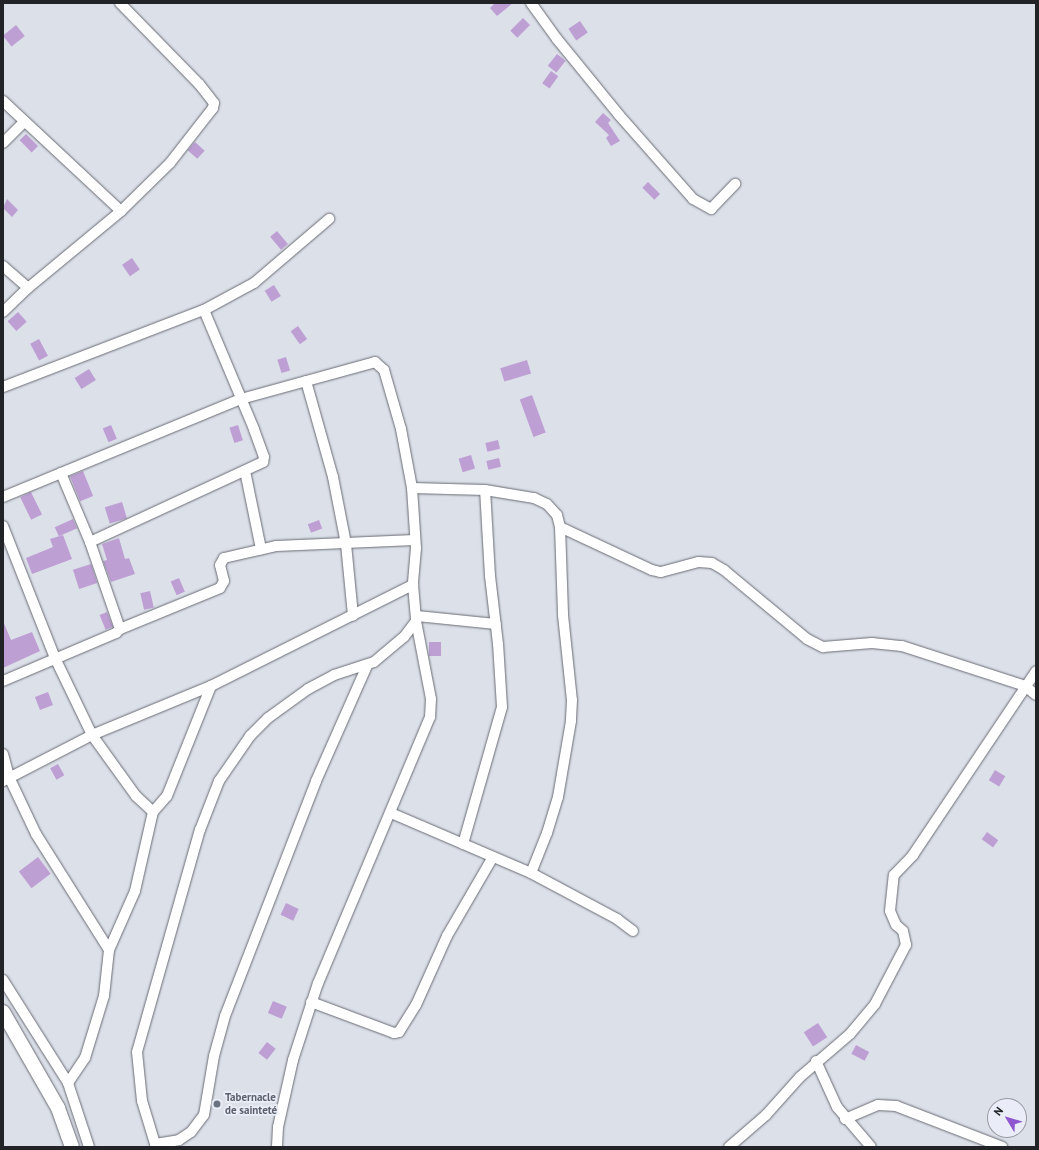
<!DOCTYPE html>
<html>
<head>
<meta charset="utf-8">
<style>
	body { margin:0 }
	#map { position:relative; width:1039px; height:1150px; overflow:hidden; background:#dce0e9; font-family:"PT Sans",sans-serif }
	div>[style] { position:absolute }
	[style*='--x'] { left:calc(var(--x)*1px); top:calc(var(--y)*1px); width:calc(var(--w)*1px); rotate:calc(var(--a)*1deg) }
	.building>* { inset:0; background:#be9fd4; transform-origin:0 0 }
	.roads { filter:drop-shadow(0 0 1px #696b74) drop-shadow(0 0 1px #696b74) }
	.minor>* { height:10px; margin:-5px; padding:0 5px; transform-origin:5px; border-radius:5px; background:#fff }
	.secondary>* { height:14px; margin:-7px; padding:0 7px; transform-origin:7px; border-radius:7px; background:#fff }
	.dots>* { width:11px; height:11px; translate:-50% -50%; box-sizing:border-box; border:2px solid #eaedf7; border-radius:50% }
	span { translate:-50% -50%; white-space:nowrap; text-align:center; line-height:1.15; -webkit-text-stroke:3.5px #eaedf7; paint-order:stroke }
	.worship-label { font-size:11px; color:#5b616d; font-weight:700 }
	.left { translate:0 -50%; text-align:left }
	.frame { position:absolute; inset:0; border:4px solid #222326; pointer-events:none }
	.north { position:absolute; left:987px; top:1098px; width:40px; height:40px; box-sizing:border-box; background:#eaedf7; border:1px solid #9a9ca3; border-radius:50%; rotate:308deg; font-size:11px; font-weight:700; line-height:16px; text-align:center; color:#222326 }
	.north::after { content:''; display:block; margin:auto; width:14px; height:18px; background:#8e57cf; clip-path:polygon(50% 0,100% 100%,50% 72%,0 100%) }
</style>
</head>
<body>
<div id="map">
	<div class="building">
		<i style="clip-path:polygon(495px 3px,513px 3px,497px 16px,490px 8px)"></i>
		<i style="left:523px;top:18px;width:10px;height:18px;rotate:45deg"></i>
		<i style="left:580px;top:21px;width:14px;height:14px;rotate:56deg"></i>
		<i style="left:16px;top:25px;width:14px;height:17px;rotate:51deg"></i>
		<i style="left:557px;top:54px;width:11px;height:15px;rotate:38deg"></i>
		<i style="left:551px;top:71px;width:9px;height:15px;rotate:36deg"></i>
		<i style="clip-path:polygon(603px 113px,611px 120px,608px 123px,620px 141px,611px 146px,606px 138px,609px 135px,595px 122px)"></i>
		<i style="left:26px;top:134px;width:17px;height:9px;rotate:45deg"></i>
		<i style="left:195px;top:142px;width:13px;height:11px;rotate:42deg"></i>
		<i style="left:648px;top:182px;width:17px;height:8px;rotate:45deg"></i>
		<i style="clip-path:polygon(7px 199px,18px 210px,12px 217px,3px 208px)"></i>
		<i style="left:277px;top:231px;width:17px;height:9px;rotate:50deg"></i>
		<i style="left:132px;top:258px;width:14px;height:12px;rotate:56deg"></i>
		<i style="left:274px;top:285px;width:13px;height:11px;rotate:58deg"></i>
		<i style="left:18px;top:312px;width:13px;height:14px;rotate:48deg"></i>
		<i style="left:298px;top:326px;width:16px;height:9px;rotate:55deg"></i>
		<i style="left:39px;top:339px;width:19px;height:10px;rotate:62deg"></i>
		<i style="left:286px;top:357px;width:14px;height:9px;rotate:73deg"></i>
		<i style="left:527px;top:360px;width:14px;height:28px;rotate:73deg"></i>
		<i style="left:89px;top:369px;width:13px;height:17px;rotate:58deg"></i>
		<i style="left:532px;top:395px;width:40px;height:13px;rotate:70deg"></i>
		<i style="left:111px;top:425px;width:15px;height:9px;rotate:67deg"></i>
		<i style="left:238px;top:425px;width:16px;height:9px;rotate:72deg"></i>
		<i style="left:498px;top:440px;width:9px;height:13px;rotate:77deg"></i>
		<i style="left:471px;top:455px;width:14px;height:13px;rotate:73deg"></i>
		<i style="left:499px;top:458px;width:9px;height:13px;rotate:77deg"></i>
		<i style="left:83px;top:471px;width:27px;height:14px;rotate:68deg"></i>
		<i style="left:31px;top:492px;width:25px;height:12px;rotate:64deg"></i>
		<i style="left:122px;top:502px;width:17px;height:18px;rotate:73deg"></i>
		<i style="left:73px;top:519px;width:10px;height:20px;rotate:66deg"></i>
		<i style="left:319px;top:520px;width:9px;height:12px;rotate:69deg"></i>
		<i style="clip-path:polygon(63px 535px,72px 559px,32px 574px,26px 558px,53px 547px,50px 539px)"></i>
		<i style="clip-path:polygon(119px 538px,125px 559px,129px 558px,135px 574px,111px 582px,103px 561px,107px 560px,102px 544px)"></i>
		<i style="left:91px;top:564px;width:20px;height:19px;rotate:72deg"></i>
		<i style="left:179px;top:578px;width:15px;height:9px;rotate:67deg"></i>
		<i style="left:150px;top:591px;width:17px;height:10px;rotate:77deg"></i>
		<i style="left:107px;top:612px;width:16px;height:8px;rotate:68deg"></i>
		<i style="clip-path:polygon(3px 621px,11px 640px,32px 632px,40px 651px,3px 668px)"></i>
		<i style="left:429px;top:642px;width:12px;height:14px"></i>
		<i style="left:48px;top:692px;width:14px;height:14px;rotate:69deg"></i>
		<i style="left:58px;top:764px;width:13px;height:9px;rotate:61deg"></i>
		<i style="left:995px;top:770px;width:12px;height:12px;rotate:31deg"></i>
		<i style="left:987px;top:832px;width:14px;height:9px;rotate:36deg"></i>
		<i style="left:38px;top:857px;width:21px;height:24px;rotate:53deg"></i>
		<i style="left:286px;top:903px;width:14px;height:13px;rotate:25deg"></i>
		<i style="left:273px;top:1001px;width:15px;height:13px;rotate:23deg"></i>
		<i style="left:818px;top:1023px;width:17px;height:17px;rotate:57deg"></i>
		<i style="left:267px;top:1042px;width:11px;height:14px;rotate:38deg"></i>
		<i style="left:856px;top:1045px;width:15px;height:10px;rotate:28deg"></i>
	</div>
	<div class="roads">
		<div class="minor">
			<i style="--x:531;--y:3;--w:44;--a:54.2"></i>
			<i style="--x:557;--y:39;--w:98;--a:50.8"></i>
			<i style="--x:619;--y:115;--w:112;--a:48.6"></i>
			<i style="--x:693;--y:199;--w:21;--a:29"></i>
			<i style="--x:711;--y:209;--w:35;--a:-46"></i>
			<i style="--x:3;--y:101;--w:161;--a:43"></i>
			<i style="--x:3;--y:143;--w:30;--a:-45"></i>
			<i style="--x:3;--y:266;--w:33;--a:41"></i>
			<i style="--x:3;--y:312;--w:35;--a:-44"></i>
			<i style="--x:28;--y:288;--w:121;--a:-39.6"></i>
			<i style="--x:121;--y:211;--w:69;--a:-44.4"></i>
			<i style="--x:170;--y:163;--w:70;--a:-52"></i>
			<i style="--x:213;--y:108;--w:5;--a:-79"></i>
			<i style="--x:214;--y:103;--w:24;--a:-128"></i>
			<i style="--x:199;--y:84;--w:113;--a:-134.3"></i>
			<i style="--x:306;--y:381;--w:100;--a:74.3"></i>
			<i style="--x:333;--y:477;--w:68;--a:79"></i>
			<i style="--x:346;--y:544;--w:72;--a:84.4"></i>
			<i style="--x:3;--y:387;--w:215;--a:-21"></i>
			<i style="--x:204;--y:310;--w:57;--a:-28.4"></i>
			<i style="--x:254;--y:283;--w:99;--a:-40.5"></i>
			<i style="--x:245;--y:471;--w:80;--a:78.4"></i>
			<i style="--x:412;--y:488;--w:73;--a:1.6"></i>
			<i style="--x:485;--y:490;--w:50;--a:9.3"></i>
			<i style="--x:534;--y:498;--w:14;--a:25"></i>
			<i style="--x:547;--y:504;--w:15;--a:48"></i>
			<i style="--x:557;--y:515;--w:12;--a:76"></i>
			<i style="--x:560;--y:527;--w:88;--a:88"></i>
			<i style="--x:563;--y:615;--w:85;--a:84"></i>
			<i style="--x:572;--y:700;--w:21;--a:93"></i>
			<i style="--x:571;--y:721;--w:77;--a:99.7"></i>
			<i style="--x:558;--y:797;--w:38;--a:107"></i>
			<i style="--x:547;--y:833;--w:43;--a:111.8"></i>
			<i style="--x:3;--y:497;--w:257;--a:-22.4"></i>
			<i style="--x:241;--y:399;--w:139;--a:-15.4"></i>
			<i style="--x:375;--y:362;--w:12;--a:42"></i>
			<i style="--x:384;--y:370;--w:61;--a:73.9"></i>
			<i style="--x:401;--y:429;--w:60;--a:79.4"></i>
			<i style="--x:412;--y:488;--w:60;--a:86.2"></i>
			<i style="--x:416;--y:548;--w:37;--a:95"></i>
			<i style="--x:413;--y:585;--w:36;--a:85"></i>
			<i style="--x:416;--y:621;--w:79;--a:79.1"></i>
			<i style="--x:431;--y:699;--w:18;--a:93"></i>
			<i style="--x:430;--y:717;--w:289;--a:112.8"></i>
			<i style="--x:318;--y:983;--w:81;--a:108"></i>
			<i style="--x:293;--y:1060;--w:69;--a:102.6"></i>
			<i style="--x:278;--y:1127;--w:20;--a:93"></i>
			<i style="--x:3;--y:526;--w:142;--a:68.5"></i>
			<i style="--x:55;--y:658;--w:85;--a:64.3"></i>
			<i style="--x:92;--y:735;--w:75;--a:54.2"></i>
			<i style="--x:136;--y:796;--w:23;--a:43"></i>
			<i style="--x:560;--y:527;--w:102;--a:25.1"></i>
			<i style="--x:652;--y:570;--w:9;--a:13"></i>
			<i style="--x:661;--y:572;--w:39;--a:-15"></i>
			<i style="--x:699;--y:562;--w:13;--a:4"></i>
			<i style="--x:712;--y:563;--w:14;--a:30"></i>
			<i style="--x:724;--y:570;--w:108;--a:39.7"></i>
			<i style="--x:807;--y:639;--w:18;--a:27"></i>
			<i style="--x:823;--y:647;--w:49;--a:-4.7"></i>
			<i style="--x:872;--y:643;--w:30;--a:6"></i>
			<i style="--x:902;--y:646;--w:129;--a:18"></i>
			<i style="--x:1025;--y:686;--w:14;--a:39"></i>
			<i style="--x:90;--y:542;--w:191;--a:-24.8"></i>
			<i style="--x:263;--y:462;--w:5;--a:-79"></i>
			<i style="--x:264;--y:457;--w:30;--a:-110"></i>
			<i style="--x:254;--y:429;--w:129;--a:-112.8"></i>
			<i style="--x:417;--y:616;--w:79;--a:5.8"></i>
			<i style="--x:120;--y:629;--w:108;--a:-22.3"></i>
			<i style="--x:220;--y:588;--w:8;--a:-60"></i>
			<i style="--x:224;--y:581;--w:16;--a:-104"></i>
			<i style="--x:220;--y:565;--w:8;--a:-60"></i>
			<i style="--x:224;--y:558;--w:53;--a:-13"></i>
			<i style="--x:276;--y:546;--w:139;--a:-2.5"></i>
			<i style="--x:3;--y:681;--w:123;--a:-23"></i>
			<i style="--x:116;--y:633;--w:6;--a:-45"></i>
			<i style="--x:120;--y:629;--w:92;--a:-109"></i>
			<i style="--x:90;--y:542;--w:75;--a:-112.8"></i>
			<i style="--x:3;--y:754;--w:24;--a:75"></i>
			<i style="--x:9;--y:777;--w:63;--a:64.7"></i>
			<i style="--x:36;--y:834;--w:137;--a:57.8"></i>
			<i style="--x:3;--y:781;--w:100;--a:-27.3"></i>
			<i style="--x:92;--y:735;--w:129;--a:-22.4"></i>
			<i style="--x:211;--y:686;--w:226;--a:-26.6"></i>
			<i style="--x:391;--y:813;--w:152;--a:23.2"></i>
			<i style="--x:531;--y:873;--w:98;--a:28.1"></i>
			<i style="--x:617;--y:919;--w:20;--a:37"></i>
			<i style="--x:463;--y:844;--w:142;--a:-74.1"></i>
			<i style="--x:502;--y:707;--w:63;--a:-93.6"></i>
			<i style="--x:498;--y:644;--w:68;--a:-96.7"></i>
			<i style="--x:490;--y:576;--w:86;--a:-93.3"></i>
			<i style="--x:3;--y:980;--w:122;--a:57.7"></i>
			<i style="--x:68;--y:1083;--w:67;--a:71.8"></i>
			<i style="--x:311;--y:1002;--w:89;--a:20.5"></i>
			<i style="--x:394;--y:1033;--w:5;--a:-11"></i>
			<i style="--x:399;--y:1032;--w:32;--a:-58"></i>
			<i style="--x:416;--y:1005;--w:76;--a:-65.8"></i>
			<i style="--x:447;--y:936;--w:91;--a:-59.8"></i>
			<i style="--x:816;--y:1061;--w:51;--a:65.5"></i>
			<i style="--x:837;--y:1107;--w:52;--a:49.6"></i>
			<i style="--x:68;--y:1083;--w:30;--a:-56"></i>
			<i style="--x:85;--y:1058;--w:65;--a:-73"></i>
			<i style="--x:104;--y:996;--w:46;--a:-83.8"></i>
			<i style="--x:109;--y:950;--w:64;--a:-66.2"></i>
			<i style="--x:135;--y:891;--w:81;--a:-77.2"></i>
			<i style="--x:153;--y:812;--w:21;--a:-49"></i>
			<i style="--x:167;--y:796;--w:118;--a:-68.2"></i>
			<i style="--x:845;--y:1119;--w:36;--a:-23"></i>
			<i style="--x:878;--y:1105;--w:18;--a:3"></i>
			<i style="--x:896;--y:1106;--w:114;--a:21.1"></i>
			<i style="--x:155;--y:1144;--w:24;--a:-9"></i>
			<i style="--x:179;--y:1140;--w:14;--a:-34"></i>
			<i style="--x:191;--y:1132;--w:21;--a:-53"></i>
			<i style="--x:204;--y:1115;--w:60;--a:-80.4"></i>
			<i style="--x:214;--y:1056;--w:41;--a:-74.6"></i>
			<i style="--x:225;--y:1016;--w:252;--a:-68.8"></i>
			<i style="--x:316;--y:781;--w:126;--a:-66.1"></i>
			<i style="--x:156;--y:1147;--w:48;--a:-106.9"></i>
			<i style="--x:142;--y:1101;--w:49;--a:-95.8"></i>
			<i style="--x:137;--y:1052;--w:231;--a:-74.2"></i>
			<i style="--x:200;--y:830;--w:53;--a:-68.8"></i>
			<i style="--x:219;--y:781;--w:55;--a:-55.4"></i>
			<i style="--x:250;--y:736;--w:25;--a:-45"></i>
			<i style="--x:268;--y:718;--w:49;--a:-35.9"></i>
			<i style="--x:308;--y:689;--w:30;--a:-28"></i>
			<i style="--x:334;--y:675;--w:42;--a:-18"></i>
			<i style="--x:374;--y:662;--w:39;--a:-40"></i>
			<i style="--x:404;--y:637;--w:20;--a:-53"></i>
			<i style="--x:729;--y:1147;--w:49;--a:-40.9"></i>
			<i style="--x:766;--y:1115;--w:51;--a:-48.2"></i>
			<i style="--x:800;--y:1077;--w:66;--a:-40.7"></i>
			<i style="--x:850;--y:1034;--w:39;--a:-50"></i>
			<i style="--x:875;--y:1004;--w:67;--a:-62.3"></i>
			<i style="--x:906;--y:945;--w:14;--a:-102"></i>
			<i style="--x:903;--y:931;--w:9;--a:-139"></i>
			<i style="--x:896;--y:925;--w:15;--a:-113"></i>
			<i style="--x:890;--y:911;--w:36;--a:-84"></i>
			<i style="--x:894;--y:875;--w:28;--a:-46"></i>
			<i style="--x:913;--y:855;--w:221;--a:-56.2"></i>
		</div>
		<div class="secondary">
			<i style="--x:3;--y:1012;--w:111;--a:60.2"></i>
			<i style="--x:58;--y:1108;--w:41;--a:70.3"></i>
		</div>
	</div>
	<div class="dots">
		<i style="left:217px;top:1104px;background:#6b7280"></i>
	</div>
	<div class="worship-label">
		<span class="left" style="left:225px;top:1104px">Tabernacle<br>de sainteté</span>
	</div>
	<div class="frame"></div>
	<div class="north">N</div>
</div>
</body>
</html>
